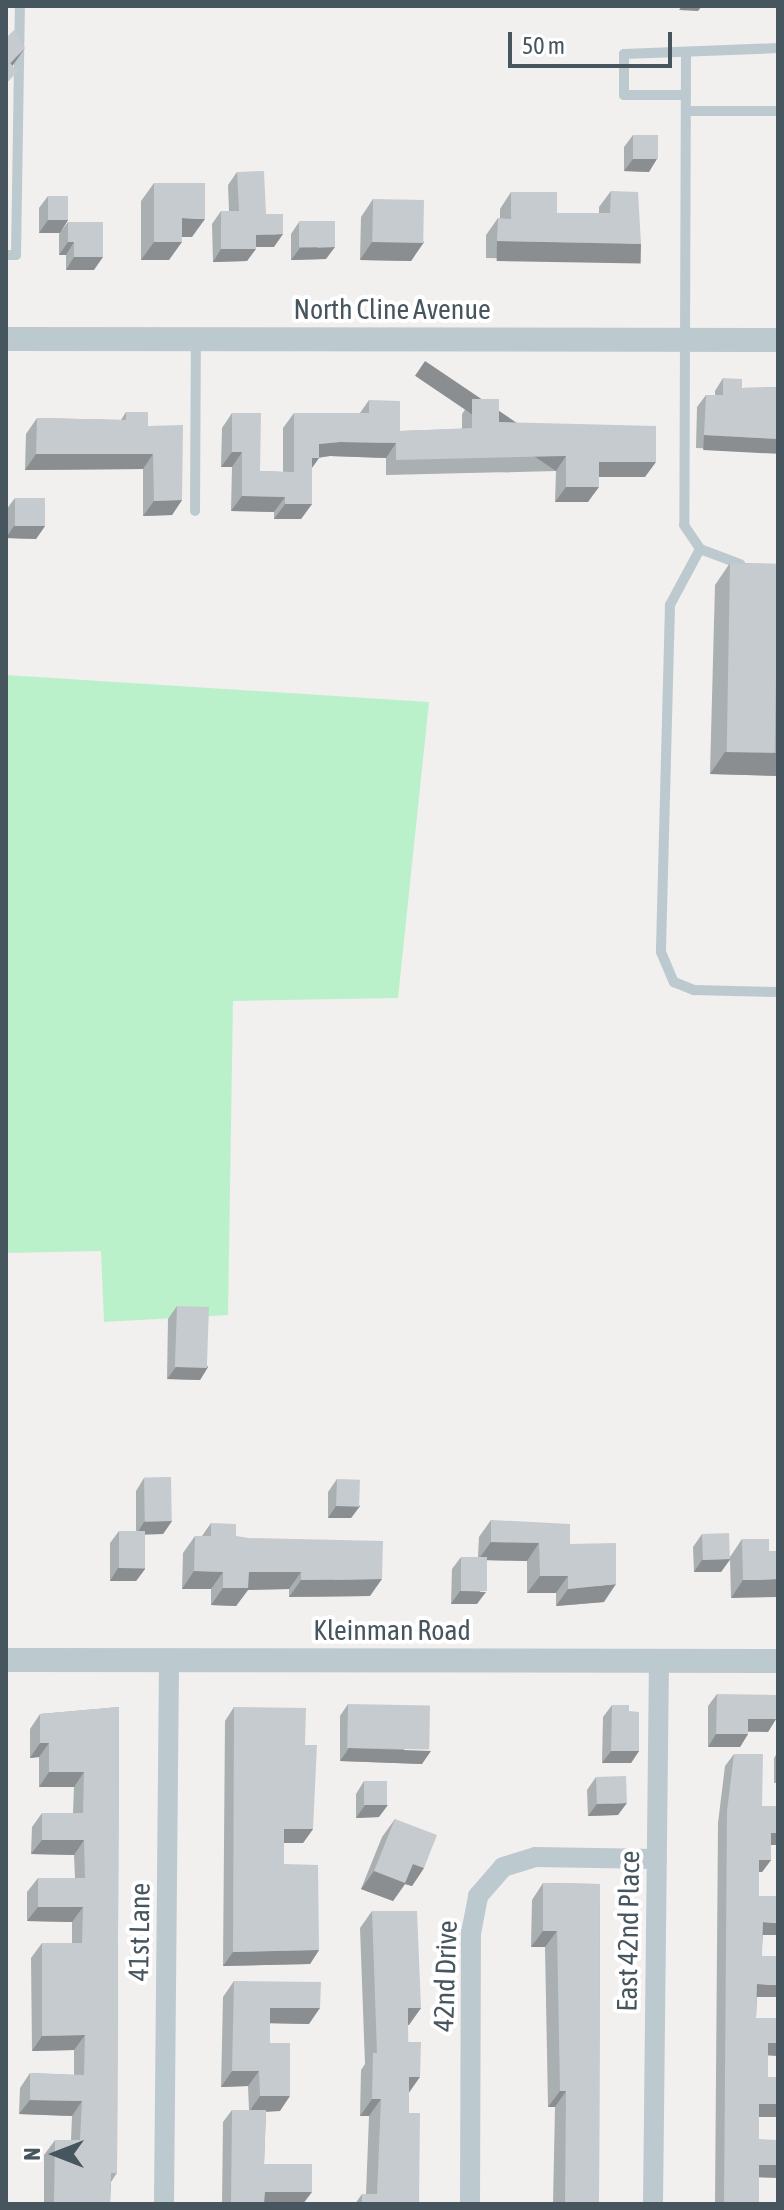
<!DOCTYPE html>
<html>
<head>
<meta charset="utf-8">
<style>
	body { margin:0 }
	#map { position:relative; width:784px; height:2210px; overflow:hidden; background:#f2efef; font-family:"Asap Condensed",sans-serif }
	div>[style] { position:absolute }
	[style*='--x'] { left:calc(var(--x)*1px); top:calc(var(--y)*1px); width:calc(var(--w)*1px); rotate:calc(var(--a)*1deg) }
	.green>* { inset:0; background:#bbf1ca }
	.service>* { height:10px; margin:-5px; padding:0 5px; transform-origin:5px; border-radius:5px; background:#bcc9cf }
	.minor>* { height:20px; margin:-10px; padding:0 10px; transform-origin:10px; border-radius:10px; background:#bcc9cf }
	.tertiary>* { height:24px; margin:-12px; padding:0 12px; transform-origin:12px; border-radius:12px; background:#bcc9cf }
	.wall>* { inset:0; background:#aaafb2 }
	.shaded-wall>* { inset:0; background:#8b8e91; transform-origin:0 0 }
	.building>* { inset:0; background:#c6cbcf; transform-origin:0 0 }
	span { translate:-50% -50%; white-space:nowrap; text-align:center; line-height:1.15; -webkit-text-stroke:8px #fff; paint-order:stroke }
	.street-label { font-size:28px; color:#46555e }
	.frame { position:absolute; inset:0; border:8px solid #46555e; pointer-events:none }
	.north { position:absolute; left:16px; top:2114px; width:80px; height:80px; -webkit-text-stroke:6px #fff; paint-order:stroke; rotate:270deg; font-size:22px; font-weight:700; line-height:32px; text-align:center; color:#46555e }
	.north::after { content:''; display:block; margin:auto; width:28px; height:36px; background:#46555e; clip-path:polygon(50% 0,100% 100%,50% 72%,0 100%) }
	.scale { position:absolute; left:508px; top:32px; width:164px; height:36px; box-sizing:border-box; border:4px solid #46555e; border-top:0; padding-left:10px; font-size:24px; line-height:28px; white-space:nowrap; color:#46555e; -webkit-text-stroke:6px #fff; paint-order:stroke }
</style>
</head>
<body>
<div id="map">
	<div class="green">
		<i style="clip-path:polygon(6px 675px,429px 702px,398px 998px,233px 1001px,228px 1315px,104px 1322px,101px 1251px,6px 1253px)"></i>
	</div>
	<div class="service">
		<i style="--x:686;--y:55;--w:470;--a:90.2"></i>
		<i style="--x:684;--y:525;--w:29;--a:56"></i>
		<i style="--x:700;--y:549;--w:43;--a:20.6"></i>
		<i style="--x:686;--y:95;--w:62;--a:180"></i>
		<i style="--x:624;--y:95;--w:41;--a:-90"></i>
		<i style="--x:624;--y:54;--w:154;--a:-2.2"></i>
		<i style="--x:686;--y:111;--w:92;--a:0"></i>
		<i style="--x:6;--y:255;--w:10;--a:0"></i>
		<i style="--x:16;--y:255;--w:249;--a:-89.1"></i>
		<i style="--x:195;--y:511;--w:170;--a:-89.7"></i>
		<i style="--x:700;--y:549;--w:64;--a:118.2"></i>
		<i style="--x:670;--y:605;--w:347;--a:91.5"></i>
		<i style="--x:661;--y:952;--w:33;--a:67"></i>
		<i style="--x:674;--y:982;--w:22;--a:22"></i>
		<i style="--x:694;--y:990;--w:84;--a:1.4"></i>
	</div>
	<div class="minor">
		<i style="--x:164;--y:2204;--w:543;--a:-89.47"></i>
		<i style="--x:470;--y:2204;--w:271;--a:-89.8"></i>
		<i style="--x:471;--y:1933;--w:38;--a:-79"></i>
		<i style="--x:478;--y:1896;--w:38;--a:-49"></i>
		<i style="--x:503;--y:1867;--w:34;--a:-17"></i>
		<i style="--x:535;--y:1857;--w:122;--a:0.9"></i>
		<i style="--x:653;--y:2204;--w:545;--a:-89.37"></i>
	</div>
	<div class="tertiary">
		<i style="--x:6;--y:339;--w:772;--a:0.07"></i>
		<i style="--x:6;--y:1660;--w:772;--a:0.07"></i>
	</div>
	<div class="wall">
		<i style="clip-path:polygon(633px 135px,649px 172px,624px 171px,624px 147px)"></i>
		<i style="clip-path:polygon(237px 172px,266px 214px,274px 247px,256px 247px,247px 261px,213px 262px,212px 224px,221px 211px,229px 211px,228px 185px)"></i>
		<i style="clip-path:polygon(154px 183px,192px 237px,182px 237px,169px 260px,141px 260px,141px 201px)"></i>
		<i style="clip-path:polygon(611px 191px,630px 261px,486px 258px,486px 235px,498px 218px,500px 218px,500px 209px,511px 192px,557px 213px,599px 213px,599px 207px)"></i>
		<i style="clip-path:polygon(48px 196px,68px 220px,60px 233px,39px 233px,39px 208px)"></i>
		<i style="clip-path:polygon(373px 199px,424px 242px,411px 261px,360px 260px,361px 217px)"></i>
		<i style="clip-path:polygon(68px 222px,94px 270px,66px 270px,66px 255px,59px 255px,59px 234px)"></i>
		<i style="clip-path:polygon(299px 222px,326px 259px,291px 260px,291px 234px)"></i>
		<i style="clip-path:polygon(723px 378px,742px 388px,778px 387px,778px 452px,696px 448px,697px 407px,706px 395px,715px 395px,715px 391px)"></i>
		<i style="clip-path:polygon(472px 399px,499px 422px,645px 477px,599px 477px,588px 502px,555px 502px,556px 471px,386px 475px,386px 458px,330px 456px,319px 458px,312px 468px,312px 504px,301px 519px,274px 519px,274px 512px,231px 511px,232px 467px,221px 467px,222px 428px,232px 413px,260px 471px,283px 472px,283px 428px,294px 413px,360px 413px,369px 400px,400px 431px,462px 429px,462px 414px)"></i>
		<i style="clip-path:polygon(126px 412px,148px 426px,182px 500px,172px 515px,143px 516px,143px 469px,25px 470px,26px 434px,37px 418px,121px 420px)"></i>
		<i style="clip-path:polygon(15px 498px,45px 526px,36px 539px,6px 538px,6px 510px)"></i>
		<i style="clip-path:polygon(730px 563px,778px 564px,778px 776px,710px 774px,715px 585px)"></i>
		<i style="clip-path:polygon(177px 1306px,208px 1367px,200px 1380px,167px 1379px,168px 1319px)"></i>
		<i style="clip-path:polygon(144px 1478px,172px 1521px,163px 1534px,145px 1534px,145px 1569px,136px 1581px,110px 1581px,110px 1543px,119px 1531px,136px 1531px,136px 1491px)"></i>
		<i style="clip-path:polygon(337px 1479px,360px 1506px,351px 1518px,328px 1518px,328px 1492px)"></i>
		<i style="clip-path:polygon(491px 1520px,570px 1544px,604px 1602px,556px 1606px,556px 1593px,527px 1593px,527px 1561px,487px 1560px,477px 1604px,451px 1604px,452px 1569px,461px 1557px,478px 1557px,479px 1537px)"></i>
		<i style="clip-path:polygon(211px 1523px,236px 1536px,370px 1596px,289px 1597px,289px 1589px,248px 1590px,236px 1606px,211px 1605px,211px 1589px,182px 1589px,183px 1553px,195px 1536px,202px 1536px)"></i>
		<i style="clip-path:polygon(702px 1534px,730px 1557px,742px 1539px,769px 1551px,731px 1598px,730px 1560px,721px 1572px,694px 1572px,693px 1547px)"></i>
		<i style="clip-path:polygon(717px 1694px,776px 1719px,768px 1732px,748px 1732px,748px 1734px,740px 1747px,708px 1747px,708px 1706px)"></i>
		<i style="clip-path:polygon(348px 1704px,422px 1764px,340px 1761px,340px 1716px)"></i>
		<i style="clip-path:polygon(612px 1705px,629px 1711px,639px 1751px,631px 1763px,602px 1763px,603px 1717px)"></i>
		<i style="clip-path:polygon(119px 1707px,117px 2173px,111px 2182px,110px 2204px,39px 2204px,40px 2202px,44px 2202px,44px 2155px,55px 2140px,71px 2140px,72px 2116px,19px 2114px,20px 2088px,30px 2073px,74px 2075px,74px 2050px,32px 2051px,31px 1958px,42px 1943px,72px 1943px,72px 1922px,27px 1921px,27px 1892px,38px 1878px,75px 1878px,74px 1855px,31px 1854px,32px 1827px,42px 1813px,73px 1813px,74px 1787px,39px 1787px,39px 1757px,30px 1758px,30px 1729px,40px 1714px)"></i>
		<i style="clip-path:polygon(234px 1707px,305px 1745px,313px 1829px,303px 1843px,284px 1843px,284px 1864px,319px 1950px,310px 1964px,223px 1966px,225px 1721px)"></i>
		<i style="clip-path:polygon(778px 1752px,778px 1783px,774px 1783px,774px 1758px)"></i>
		<i style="clip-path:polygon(734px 1754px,762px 1806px,778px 1845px,771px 1845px,771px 1860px,762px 1872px,759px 1872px,759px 1896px,763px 1935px,757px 1997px,756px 2018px,778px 2056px,768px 2055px,768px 2077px,778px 2117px,759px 2117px,759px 2204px,715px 2204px,718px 1823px,725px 1766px)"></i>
		<i style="clip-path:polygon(596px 1777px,618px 1815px,588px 1816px,587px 1790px)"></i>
		<i style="clip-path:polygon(364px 1781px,379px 1817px,356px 1818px,356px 1794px)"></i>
		<i style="clip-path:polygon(395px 1819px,424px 1868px,412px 1886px,405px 1884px,393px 1901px,361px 1889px,382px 1837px)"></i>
		<i style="clip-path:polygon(543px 1883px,600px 1884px,599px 2204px,553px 2204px,555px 2107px,548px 2107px,545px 1947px,531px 1947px,532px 1900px)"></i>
		<i style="clip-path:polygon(372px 1911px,421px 2008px,408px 2025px,409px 2113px,419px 2204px,355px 2204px,362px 2194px,366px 2194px,369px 2116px,360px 2116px,361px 2070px,365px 2064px,360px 1928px)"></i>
		<i style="clip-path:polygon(234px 1981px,309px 2024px,270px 2023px,270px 2043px,280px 2111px,266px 2112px,264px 2164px,303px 2204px,222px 2204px,223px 2122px,232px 2110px,249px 2110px,248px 2086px,221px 2087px,223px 1997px)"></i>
	</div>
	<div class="shaded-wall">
		<i style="clip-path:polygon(682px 6px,702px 6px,698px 11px,679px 10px)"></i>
		<i style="clip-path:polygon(25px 48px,9px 71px,10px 63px)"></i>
		<i style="clip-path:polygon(633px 159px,657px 159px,649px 172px,624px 171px)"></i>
		<i style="clip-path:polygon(182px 218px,205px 219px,192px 237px,169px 237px)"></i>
		<i style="clip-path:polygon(48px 220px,68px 220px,60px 233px,39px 233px)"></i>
		<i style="clip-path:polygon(283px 234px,274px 247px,247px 247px,256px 235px)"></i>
		<i style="left:497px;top:241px;width:144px;height:20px;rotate:1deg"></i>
		<i style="clip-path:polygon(68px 242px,74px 242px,66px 255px,59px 255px)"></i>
		<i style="clip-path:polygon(154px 242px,182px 242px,169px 260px,141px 260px)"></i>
		<i style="clip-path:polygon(372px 242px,424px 242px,411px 261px,360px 260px)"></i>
		<i style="clip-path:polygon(335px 247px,326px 259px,291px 260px,300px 248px)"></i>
		<i style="clip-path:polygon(221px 249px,256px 249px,247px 261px,213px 262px)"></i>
		<i style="clip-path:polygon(74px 257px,103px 257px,94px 270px,66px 270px)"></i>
		<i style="left:704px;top:435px;width:74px;height:15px;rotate:3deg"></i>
		<i style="clip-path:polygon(340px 442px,396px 443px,386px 458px,330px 456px,313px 458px,319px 458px,308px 473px,302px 473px,319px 444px)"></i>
		<i style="clip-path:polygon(232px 452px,242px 452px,232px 467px,221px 467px)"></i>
		<i style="clip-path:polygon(36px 454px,153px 454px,143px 469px,25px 470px)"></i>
		<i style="left:566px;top:456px;width:18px;height:170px;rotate:124deg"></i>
		<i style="clip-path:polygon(599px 462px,656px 462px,645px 477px,589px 477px)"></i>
		<i style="clip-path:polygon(566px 487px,599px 487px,588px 502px,555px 502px)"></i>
		<i style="clip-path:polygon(242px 496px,285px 497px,274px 512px,231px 511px)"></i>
		<i style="clip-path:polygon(182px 500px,172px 515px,143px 516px,154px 501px)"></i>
		<i style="clip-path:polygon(285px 504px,312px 504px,301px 519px,274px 519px)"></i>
		<i style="clip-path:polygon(14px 526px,45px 526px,36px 539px,6px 538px)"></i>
		<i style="clip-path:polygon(725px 752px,778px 753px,778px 776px,710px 774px)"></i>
		<i style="clip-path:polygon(176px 1367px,208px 1367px,200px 1380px,167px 1379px)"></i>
		<i style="clip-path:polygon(336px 1506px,360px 1506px,351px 1518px,328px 1518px)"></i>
		<i style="clip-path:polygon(172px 1521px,163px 1534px,136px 1535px,144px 1522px)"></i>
		<i style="clip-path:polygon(491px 1542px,539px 1543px,527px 1561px,478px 1560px)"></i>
		<i style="clip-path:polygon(730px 1559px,721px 1572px,694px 1572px,702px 1560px)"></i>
		<i style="clip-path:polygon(118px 1568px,145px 1569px,136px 1581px,110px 1581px)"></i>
		<i style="clip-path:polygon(194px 1571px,223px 1572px,211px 1589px,182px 1589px)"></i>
		<i style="clip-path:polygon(249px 1572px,301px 1572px,289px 1589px,248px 1590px,236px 1606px,211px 1605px,223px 1588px)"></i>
		<i style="clip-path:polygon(540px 1576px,568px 1576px,556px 1593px,527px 1593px)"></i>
		<i style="clip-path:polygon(382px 1579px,370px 1596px,289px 1597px,301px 1580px)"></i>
		<i style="clip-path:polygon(778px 1579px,778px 1597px,731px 1598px,743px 1580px)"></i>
		<i style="clip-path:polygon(616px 1584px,604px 1602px,556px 1606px,568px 1589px)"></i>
		<i style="clip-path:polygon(460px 1591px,486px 1592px,477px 1604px,451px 1604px)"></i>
		<i style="clip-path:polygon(748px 1719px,776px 1719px,768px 1732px,740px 1731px)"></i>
		<i style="clip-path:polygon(716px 1734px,748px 1734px,740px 1747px,708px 1747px)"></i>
		<i style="clip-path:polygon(40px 1743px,49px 1743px,39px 1757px,30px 1758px)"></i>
		<i style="clip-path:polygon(349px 1748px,431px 1751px,422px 1764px,340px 1761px)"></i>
		<i style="clip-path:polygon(611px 1751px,639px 1751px,631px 1763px,602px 1763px)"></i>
		<i style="clip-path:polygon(49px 1772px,84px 1772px,74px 1787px,39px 1787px)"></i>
		<i style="clip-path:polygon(627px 1803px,618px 1815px,588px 1816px,597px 1804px)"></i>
		<i style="clip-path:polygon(365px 1805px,388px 1805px,379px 1817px,356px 1818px)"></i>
		<i style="clip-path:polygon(284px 1829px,313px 1829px,303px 1843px,275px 1843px)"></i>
		<i style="clip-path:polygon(771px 1833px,778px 1833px,778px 1845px,762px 1845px)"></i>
		<i style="clip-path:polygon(42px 1840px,84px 1840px,74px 1855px,31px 1854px)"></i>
		<i style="clip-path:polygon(759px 1860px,771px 1860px,762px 1872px,750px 1872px)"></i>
		<i style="clip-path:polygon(413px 1864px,424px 1868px,412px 1886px,405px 1884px,393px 1901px,361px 1889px,374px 1871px)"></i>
		<i style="clip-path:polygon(38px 1907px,83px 1907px,72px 1922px,27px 1921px)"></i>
		<i style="clip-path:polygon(763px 1922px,778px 1923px,778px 1935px,754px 1935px)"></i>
		<i style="clip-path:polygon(543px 1931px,557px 1931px,545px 1947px,531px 1947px)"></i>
		<i style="clip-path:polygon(319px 1950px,310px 1964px,223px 1966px,233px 1952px)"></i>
		<i style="clip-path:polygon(757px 1984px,778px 1985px,778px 1997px,748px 1997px)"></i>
		<i style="clip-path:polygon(270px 2008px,320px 2008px,309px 2024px,259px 2023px)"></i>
		<i style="clip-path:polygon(408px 2008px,421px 2008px,409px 2025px,396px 2025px)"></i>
		<i style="clip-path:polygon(85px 2035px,74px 2050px,32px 2051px,42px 2036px)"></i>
		<i style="clip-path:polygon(768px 2043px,778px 2043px,778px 2056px,760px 2055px)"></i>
		<i style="clip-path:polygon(232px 2071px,259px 2071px,248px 2086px,221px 2087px)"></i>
		<i style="clip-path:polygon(409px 2077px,420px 2077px,408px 2094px)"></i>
		<i style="clip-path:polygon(560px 2091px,566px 2091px,555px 2107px,548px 2107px)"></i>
		<i style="clip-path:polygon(260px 2096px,290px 2096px,280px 2111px,249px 2112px)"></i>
		<i style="clip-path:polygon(372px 2099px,381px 2099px,369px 2116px,360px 2116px)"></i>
		<i style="clip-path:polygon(30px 2100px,82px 2101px,72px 2116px,19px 2114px)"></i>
		<i style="clip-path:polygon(759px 2104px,778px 2104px,778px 2117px,751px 2117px)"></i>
		<i style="clip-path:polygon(759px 2165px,778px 2165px,778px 2178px,751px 2177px)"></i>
		<i style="clip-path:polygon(265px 2192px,312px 2192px,303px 2204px,256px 2204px)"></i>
	</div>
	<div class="building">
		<i style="clip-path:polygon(14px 30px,25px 48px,10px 63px,18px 71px,6px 84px,6px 38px)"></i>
		<i style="left:633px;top:135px;width:25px;height:24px"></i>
		<i style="clip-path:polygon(264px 171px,266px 214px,283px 214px,283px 234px,256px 235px,256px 249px,221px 249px,221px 211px,239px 211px,237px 172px)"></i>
		<i style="clip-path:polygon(154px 183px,205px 183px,205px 219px,182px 218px,182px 242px,154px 242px)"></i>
		<i style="clip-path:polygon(611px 191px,638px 192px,641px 244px,497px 241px,498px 218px,511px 219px,511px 192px,557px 192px,557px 213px,610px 213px)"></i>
		<i style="left:48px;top:196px;width:20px;height:24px"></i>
		<i style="left:373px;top:199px;width:51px;height:43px;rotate:1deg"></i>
		<i style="left:335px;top:221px;width:26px;height:36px;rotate:90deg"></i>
		<i style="clip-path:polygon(68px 222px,103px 222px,103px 257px,74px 257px,74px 242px,68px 242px)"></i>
		<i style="clip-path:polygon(723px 378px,742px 379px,742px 388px,778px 387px,778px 439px,704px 435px,706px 395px,723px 395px)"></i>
		<i style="clip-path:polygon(472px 399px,499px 399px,499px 422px,656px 426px,656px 462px,599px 462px,599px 487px,566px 487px,566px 456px,396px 460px,396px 443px,340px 442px,319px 444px,319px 458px,312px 458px,312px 504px,285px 504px,285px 497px,242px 496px,242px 452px,232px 452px,232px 413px,261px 413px,260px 471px,294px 472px,294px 413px,369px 413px,369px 400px,400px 401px,400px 431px,472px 428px)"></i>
		<i style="clip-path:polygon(126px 412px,148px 412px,148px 426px,183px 425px,182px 500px,154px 501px,153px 454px,36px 454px,37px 418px,126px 420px)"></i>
		<i style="left:15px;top:498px;width:30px;height:28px"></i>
		<i style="left:730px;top:563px;width:48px;height:189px;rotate:1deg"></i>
		<i style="left:177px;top:1306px;width:32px;height:61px;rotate:2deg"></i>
		<i style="left:171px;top:1477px;width:44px;height:27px;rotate:89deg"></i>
		<i style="left:337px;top:1479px;width:23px;height:27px;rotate:2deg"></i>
		<i style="clip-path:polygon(491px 1520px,570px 1524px,570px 1544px,616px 1543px,616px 1584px,568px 1589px,568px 1576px,540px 1576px,539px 1543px,491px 1542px)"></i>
		<i style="clip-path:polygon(211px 1523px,236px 1524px,236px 1536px,249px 1538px,383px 1541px,382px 1579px,301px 1580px,301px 1572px,249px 1572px,248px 1588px,223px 1588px,223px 1572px,194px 1571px,195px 1536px,211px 1536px)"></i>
		<i style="left:119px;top:1531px;width:26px;height:37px"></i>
		<i style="left:729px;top:1533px;width:26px;height:27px;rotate:88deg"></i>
		<i style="clip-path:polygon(742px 1539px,769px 1539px,769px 1551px,778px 1551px,778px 1579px,743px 1580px)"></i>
		<i style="left:461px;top:1557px;width:26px;height:34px"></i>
		<i style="clip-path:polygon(717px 1694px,777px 1695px,776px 1719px,748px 1719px,748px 1734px,716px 1734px)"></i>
		<i style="left:348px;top:1704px;width:82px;height:44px;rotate:1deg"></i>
		<i style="clip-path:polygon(612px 1705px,629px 1705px,629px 1711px,639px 1712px,639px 1751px,611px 1751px)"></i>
		<i style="clip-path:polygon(119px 1707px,117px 2173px,111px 2173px,110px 2204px,40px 2204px,40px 2202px,54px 2202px,55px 2140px,80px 2140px,82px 2101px,30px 2100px,30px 2073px,84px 2075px,85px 2035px,42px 2036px,42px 1943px,82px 1943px,83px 1907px,38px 1907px,38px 1878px,85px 1878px,84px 1840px,42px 1840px,42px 1813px,83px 1813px,84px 1772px,49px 1772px,49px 1743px,40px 1743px,40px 1714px)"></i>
		<i style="clip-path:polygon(234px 1707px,306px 1708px,305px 1745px,317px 1745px,313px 1829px,284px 1829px,284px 1864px,318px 1865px,319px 1950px,233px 1952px)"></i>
		<i style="clip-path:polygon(734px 1754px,763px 1754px,762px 1806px,778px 1806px,778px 1833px,771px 1833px,771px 1860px,759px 1860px,759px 1896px,778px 1896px,778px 1923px,763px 1922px,762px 1956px,778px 1956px,778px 1985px,757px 1984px,756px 2018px,778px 2018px,778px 2043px,768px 2043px,768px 2077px,778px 2077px,778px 2104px,759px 2104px,759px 2139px,778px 2140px,778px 2165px,759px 2165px,759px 2204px,724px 2204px,727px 1811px)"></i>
		<i style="left:626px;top:1776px;width:27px;height:30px;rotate:88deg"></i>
		<i style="left:364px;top:1781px;width:23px;height:24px"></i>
		<i style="clip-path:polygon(395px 1819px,437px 1835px,424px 1868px,413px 1864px,405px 1883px,374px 1871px)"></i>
		<i style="clip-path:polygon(543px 1883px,600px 1884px,599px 2204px,565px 2204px,566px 2091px,560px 2091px,557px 1931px,543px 1931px)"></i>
		<i style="clip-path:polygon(372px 1911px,417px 1911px,421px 2008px,408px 2008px,408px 2042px,421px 2042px,420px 2077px,409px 2077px,409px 2113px,420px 2113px,419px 2204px,362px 2204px,362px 2194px,377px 2194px,381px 2099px,372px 2099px,373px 2053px,377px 2053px)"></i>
		<i style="clip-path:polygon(234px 1981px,321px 1982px,320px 2008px,270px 2008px,270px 2043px,290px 2043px,290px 2096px,260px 2096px,259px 2071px,232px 2071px)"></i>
		<i style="clip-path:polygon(232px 2110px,266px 2110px,264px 2164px,312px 2164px,312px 2192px,265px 2192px,264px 2204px,231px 2204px)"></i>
	</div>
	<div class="street-label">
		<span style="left:392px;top:309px">North Cline Avenue</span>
		<span style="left:392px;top:1630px">Kleinman Road</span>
		<span style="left:628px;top:1931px;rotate:-89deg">East 42nd Place</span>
		<span style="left:139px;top:1932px;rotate:-89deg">41st Lane</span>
		<span style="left:445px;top:1976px;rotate:-88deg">42nd Drive</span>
	</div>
	<div class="frame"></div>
	<div class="north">N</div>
	<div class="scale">50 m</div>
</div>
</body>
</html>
